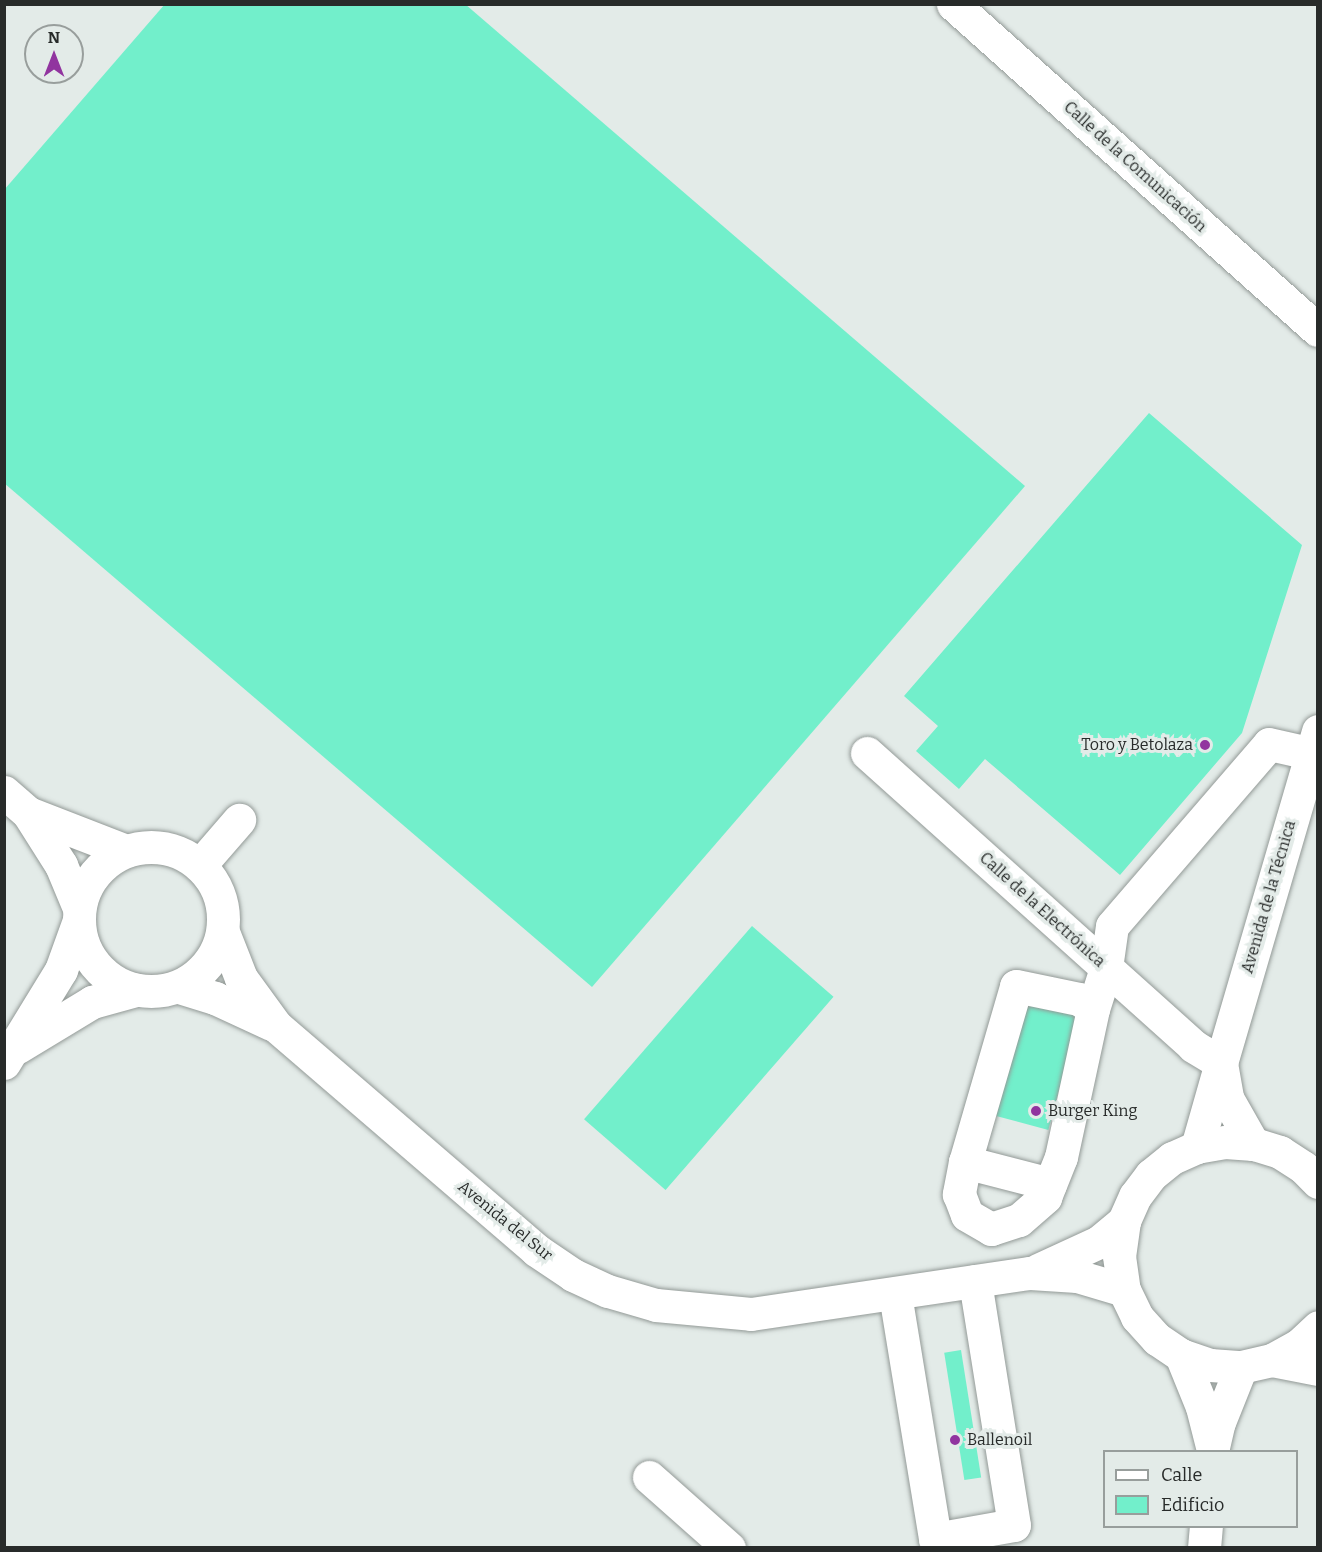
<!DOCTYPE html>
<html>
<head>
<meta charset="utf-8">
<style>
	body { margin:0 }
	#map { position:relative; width:1322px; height:1552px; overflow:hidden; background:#e3ebe8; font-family:Bitter,serif }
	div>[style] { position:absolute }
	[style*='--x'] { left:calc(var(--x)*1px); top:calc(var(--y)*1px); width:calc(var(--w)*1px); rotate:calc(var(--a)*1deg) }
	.building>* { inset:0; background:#72efcb; transform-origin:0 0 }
	.roads { filter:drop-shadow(0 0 2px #939a97) drop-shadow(0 0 2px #939a97) }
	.minor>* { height:33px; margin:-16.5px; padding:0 16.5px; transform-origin:16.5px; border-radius:16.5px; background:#fff }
	.minor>.ring { margin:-16.5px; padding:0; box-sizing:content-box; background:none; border:33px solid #fff; border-radius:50% }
	.dots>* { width:16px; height:16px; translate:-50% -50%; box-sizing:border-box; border:3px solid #e3ebe8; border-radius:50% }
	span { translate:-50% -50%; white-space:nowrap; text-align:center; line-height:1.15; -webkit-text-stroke:6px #e3ebe8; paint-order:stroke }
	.street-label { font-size:16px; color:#282b2a }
	.poi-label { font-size:16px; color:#282b2a }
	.right { translate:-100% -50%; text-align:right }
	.left { translate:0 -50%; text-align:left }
	.frame { position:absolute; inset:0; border:6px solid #282b2a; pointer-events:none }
	.legend { position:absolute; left:1103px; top:1450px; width:195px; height:78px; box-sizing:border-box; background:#e3ebe8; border:2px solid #989e9c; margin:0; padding:8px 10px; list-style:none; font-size:18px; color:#282b2a }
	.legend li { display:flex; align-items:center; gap:12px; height:30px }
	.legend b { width:30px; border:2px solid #989e9c }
	.north { position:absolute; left:24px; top:24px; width:60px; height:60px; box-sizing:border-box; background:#e3ebe8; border:2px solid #989e9c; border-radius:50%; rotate:0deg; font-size:16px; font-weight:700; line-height:24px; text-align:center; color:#282b2a }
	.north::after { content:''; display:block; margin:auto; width:21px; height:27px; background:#91349f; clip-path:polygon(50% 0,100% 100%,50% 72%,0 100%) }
</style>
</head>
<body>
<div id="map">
	<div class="building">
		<i style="clip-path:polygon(165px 4px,465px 4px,1025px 486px,592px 987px,4px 483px,4px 190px)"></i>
		<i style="clip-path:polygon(1149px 413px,1302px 545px,1242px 733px,1120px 875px,985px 759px,959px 789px,916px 751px,938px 726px,904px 696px)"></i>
		<i style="left:752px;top:926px;width:108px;height:256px;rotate:41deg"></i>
		<i style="left:1027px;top:1001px;width:54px;height:119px;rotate:15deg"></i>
		<i style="left:961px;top:1350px;width:129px;height:17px;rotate:81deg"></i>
	</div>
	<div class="roads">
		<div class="minor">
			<i style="--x:953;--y:4;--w:489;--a:41.8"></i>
			<i style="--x:867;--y:753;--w:438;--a:41.9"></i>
			<i style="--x:1193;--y:1046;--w:33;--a:31"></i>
			<i style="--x:1221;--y:1063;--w:346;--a:-73.7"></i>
			<i style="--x:4;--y:792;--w:32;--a:41"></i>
			<i style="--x:28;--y:813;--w:62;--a:57.6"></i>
			<i style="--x:61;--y:865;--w:47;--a:67.3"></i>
			<i style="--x:28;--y:813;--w:105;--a:21.2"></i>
			<i class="ring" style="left:79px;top:847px;width:111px;height:111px"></i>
			<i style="--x:200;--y:865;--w:60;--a:-49.1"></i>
			<i style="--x:223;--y:932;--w:49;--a:68.6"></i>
			<i style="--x:241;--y:978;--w:59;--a:53.9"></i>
			<i style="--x:276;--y:1026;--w:343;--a:40.7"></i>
			<i style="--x:536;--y:1250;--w:45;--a:34"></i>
			<i style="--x:573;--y:1275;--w:38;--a:25"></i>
			<i style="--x:608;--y:1291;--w:50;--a:16.3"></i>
			<i style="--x:656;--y:1305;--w:95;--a:5.4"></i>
			<i style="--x:751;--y:1314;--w:282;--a:-8.4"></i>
			<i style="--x:1030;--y:1273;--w:47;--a:3.7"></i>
			<i style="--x:1077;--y:1276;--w:49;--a:16.6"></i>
			<i style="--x:179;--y:987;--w:38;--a:17"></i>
			<i style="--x:215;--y:998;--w:62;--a:24.9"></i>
			<i style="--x:18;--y:1047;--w:87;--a:-31.3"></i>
			<i style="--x:92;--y:1002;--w:46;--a:-15.3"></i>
			<i style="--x:4;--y:1063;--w:109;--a:-58.5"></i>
			<i style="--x:61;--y:970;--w:50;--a:-70.1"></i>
			<i style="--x:1197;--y:1147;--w:87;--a:-74.1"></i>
			<i style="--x:1221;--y:1063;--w:36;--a:80"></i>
			<i style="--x:1227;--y:1098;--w:53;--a:60.5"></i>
			<i style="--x:965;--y:1162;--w:183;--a:-73.8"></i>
			<i style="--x:1016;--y:986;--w:64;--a:11.7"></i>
			<i style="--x:1079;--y:999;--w:17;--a:36"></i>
			<i style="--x:1318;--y:1182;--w:21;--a:-135"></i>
			<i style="--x:1303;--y:1167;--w:27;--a:-147"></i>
			<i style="--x:1280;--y:1152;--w:28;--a:-163"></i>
			<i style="--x:1253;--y:1144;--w:28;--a:-176"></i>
			<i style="--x:1225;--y:1142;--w:28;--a:170"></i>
			<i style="--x:1197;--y:1147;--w:27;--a:156"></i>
			<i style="--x:1172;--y:1158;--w:27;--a:141"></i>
			<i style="--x:1151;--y:1175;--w:26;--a:127"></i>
			<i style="--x:1135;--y:1196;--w:27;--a:114"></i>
			<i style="--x:1124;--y:1221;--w:35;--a:98"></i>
			<i style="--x:1119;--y:1256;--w:34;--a:82"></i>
			<i style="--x:1124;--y:1290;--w:30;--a:64"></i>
			<i style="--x:1137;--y:1317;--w:30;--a:48"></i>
			<i style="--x:1157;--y:1339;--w:29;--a:34"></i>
			<i style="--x:1181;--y:1355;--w:31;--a:19"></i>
			<i style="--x:1210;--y:1365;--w:31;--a:4"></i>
			<i style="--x:1241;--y:1367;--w:32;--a:-13"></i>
			<i style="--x:1272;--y:1360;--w:31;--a:-29"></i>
			<i style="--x:1299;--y:1345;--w:26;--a:-43"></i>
			<i style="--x:1050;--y:1184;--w:88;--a:-165.5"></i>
			<i style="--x:965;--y:1162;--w:33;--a:101"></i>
			<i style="--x:959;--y:1194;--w:22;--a:69"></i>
			<i style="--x:967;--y:1215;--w:28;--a:30"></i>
			<i style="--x:991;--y:1229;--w:29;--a:-18"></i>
			<i style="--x:1019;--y:1220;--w:35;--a:-41"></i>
			<i style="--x:1045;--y:1197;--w:43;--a:-68.2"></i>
			<i style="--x:1061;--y:1157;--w:151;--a:-77.8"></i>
			<i style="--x:1093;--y:1009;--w:43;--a:-72.4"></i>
			<i style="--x:1106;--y:968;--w:42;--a:-81.9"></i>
			<i style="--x:1112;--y:926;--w:240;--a:-49.2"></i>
			<i style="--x:1269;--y:744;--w:50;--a:12.7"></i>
			<i style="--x:1038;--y:1270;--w:67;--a:-24.7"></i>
			<i style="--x:1099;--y:1242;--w:33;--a:-40"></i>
			<i style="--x:895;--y:1294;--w:248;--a:80.7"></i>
			<i style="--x:935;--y:1539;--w:80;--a:-10"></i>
			<i style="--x:1014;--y:1525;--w:247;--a:-99.1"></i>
			<i style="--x:1181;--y:1355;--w:56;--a:68"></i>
			<i style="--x:1202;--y:1407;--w:44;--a:75.7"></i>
			<i style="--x:1272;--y:1360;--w:47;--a:11.1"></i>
			<i style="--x:1213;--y:1447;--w:26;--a:-77"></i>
			<i style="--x:1219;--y:1422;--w:59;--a:-68.2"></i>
			<i style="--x:649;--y:1477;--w:107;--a:41.6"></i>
			<i style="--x:1204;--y:1548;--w:22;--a:-85"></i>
		</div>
	</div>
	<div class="dots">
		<i style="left:1205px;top:745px;background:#91349f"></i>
		<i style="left:1036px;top:1111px;background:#91349f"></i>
		<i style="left:955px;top:1440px;background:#91349f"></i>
	</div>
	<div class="street-label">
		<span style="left:1135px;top:167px;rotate:42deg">Calle de la Comunicación</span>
		<span style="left:1269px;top:897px;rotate:-74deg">Avenida de la Técnica</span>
		<span style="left:1042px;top:910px;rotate:42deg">Calle de la Electrónica</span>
		<span style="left:505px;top:1221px;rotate:39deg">Avenida del Sur</span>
	</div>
	<div class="poi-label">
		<span class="right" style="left:1193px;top:745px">Toro y Betolaza</span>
		<span class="left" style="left:1048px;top:1111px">Burger King</span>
		<span class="left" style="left:967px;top:1440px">Ballenoil</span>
	</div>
	<div class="frame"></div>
	<ul class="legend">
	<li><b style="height:8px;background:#fff"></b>Calle</li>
	<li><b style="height:16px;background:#72efcb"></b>Edificio</li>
	</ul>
	<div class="north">N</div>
</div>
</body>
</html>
